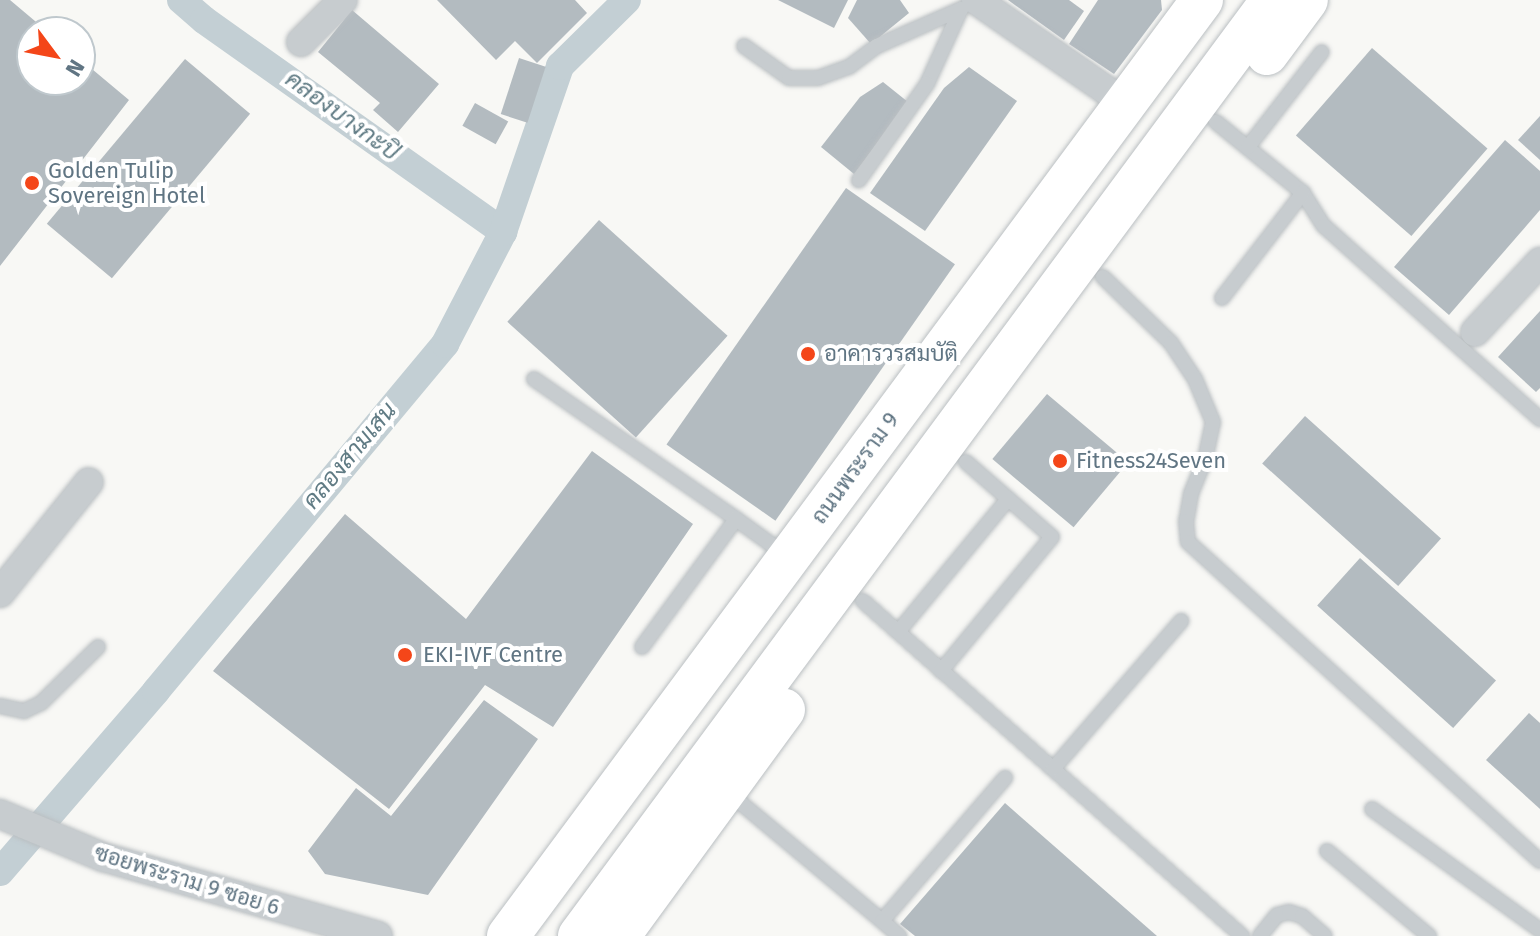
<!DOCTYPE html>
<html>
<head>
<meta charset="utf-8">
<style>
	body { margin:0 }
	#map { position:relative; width:1540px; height:936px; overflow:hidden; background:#f8f8f5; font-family:"Fira Sans",Sarabun,sans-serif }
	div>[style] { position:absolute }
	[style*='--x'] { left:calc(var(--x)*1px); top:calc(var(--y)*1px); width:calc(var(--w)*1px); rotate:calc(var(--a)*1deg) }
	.canal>* { height:28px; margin:-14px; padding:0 14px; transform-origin:14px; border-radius:14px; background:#c3cfd4 }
	.building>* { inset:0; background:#b3bbc0; transform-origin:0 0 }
	.roads { filter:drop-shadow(0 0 2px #babfc2) drop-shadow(0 0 2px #babfc2) }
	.service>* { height:14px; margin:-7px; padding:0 7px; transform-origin:7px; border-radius:7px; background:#c7cccf }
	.minor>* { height:28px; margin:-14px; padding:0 14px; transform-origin:14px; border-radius:14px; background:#c7cccf }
	.primary>* { height:42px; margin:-21px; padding:0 21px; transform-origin:21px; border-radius:21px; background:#fff }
	.dots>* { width:22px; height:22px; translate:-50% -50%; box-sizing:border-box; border:4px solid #fff; border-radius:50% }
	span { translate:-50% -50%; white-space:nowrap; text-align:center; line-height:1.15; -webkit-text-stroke:8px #fff; paint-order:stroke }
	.poi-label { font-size:22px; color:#607583 }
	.left { translate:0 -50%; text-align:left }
	.street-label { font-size:22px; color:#607583 }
	.water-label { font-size:24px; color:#607b84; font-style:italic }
	.north { position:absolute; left:16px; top:16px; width:80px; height:80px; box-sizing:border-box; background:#fff; border:2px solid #bfc8cd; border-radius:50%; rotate:122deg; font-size:22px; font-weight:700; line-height:32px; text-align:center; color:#607583 }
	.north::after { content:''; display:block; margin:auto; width:28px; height:36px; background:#f44619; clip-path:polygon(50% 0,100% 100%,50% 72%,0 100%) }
</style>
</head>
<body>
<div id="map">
	<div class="canal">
		<i style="--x:181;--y:0;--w:30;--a:41"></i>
		<i style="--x:204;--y:20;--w:367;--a:35.3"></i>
		<i style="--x:0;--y:872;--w:239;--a:-49.2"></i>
		<i style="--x:156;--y:691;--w:452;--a:-50.2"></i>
		<i style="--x:445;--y:344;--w:126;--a:-62.6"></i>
		<i style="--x:503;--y:232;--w:176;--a:-71"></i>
		<i style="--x:560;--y:66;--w:94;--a:-44.6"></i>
	</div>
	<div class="building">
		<i style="clip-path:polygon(0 0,10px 0,48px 32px,32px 32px,32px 80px,80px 80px,80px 59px,129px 100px,0 266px)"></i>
		<i style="clip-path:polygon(437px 0,575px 0,587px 13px,537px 63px,515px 41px,496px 60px)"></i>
		<i style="clip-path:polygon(778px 0,848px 0,834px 28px)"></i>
		<i style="clip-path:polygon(857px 0,900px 0,909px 13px,871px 44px,848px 18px)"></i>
		<i style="clip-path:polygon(1008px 0,1069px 0,1084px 11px,1064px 40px)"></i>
		<i style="clip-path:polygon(1098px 0,1161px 0,1162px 10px,1114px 74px,1069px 44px)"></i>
		<i style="clip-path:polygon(352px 10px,439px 84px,398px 132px,373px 110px,380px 103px,318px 52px)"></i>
		<i style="left:1372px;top:48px;width:153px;height:116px;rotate:41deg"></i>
		<i style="left:519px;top:58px;width:28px;height:59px;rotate:18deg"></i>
		<i style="left:185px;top:59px;width:85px;height:215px;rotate:40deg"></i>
		<i style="clip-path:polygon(969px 67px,1017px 101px,925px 231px,870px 193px,944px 88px)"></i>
		<i style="clip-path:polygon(883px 82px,908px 102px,854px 174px,821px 147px,860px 97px)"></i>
		<i style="left:475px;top:103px;width:38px;height:26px;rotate:29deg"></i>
		<i style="clip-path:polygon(1540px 116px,1540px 160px,1518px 140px)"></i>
		<i style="clip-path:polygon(1505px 140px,1540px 171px,1540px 210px,1449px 315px,1394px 267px)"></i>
		<i style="left:846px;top:188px;width:133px;height:313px;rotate:35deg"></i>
		<i style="left:599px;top:220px;width:173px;height:137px;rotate:42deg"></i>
		<i style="clip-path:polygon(1540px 311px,1540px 388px,1536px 392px,1498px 357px)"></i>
		<i style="left:1047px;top:394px;width:106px;height:85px;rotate:40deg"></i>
		<i style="left:1305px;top:416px;width:183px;height:64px;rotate:42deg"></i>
		<i style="clip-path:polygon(592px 451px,693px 524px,553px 727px,485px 685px,389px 809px,213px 671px,345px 514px,466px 619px)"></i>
		<i style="left:1360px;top:558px;width:183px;height:64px;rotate:42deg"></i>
		<i style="clip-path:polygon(484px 700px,538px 739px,428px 895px,325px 874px,308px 851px,356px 788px,391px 816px)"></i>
		<i style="clip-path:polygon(1529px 713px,1540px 723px,1540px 809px,1486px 760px)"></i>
		<i style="clip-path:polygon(1005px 803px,1157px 936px,915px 936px,900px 924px)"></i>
	</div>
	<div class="roads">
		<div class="service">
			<i style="--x:744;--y:46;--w:55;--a:35.4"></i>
			<i style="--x:789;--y:78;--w:29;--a:0"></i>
			<i style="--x:818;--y:78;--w:33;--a:-20"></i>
			<i style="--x:849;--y:67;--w:35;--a:-37"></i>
			<i style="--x:877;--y:46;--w:92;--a:-23.8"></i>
			<i style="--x:961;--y:9;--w:82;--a:114.4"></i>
			<i style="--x:927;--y:84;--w:118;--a:125.3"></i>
			<i style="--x:1216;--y:122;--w:112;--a:39.2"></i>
			<i style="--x:1303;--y:193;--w:39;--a:58"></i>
			<i style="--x:1324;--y:226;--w:290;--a:41.8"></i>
			<i style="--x:1248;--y:147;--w:120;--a:-52.1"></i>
			<i style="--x:1103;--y:277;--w:95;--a:44.1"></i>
			<i style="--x:1171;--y:343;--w:43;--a:56.3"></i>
			<i style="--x:1195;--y:379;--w:47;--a:67.3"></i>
			<i style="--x:1213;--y:422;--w:38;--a:102"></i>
			<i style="--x:1205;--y:459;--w:38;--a:112"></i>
			<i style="--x:1191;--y:494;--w:27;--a:100"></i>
			<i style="--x:1186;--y:521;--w:21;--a:85"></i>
			<i style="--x:1188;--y:542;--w:475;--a:42.2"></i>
			<i style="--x:1222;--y:298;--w:133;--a:-52.4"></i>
			<i style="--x:534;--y:379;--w:246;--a:34.7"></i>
			<i style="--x:863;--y:601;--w:506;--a:41.47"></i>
			<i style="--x:898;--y:632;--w:173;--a:-50.4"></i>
			<i style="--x:642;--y:647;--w:159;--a:-53.7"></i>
			<i style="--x:736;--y:519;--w:62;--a:35.8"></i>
			<i style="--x:941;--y:671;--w:174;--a:-50.4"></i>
			<i style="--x:1052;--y:537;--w:114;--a:-138.9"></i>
			<i style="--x:0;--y:706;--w:25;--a:12"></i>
			<i style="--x:24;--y:711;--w:19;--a:-25"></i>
			<i style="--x:41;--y:703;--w:80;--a:-44.5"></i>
			<i style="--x:1053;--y:769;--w:196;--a:-49.1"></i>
			<i style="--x:729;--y:793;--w:199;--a:39.9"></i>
			<i style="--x:882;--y:921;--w:189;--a:-49.3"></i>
			<i style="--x:1372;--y:809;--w:207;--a:35.8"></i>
			<i style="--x:1327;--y:851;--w:133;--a:39.8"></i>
			<i style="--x:882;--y:921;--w:23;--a:41"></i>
			<i style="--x:1260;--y:936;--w:27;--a:-51"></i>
			<i style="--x:1277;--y:915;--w:12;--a:-14"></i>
			<i style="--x:1289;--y:912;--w:14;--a:17"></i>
			<i style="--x:1302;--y:916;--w:30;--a:41"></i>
		</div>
		<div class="minor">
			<i style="--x:976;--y:0;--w:181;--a:34.7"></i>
			<i style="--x:301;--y:42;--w:59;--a:-45"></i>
			<i style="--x:1475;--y:332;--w:96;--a:-47.1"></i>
			<i style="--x:0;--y:593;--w:142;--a:-51.3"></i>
			<i style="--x:0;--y:814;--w:112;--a:22.7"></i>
			<i style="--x:103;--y:857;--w:286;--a:16"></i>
		</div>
		<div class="primary">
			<i style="--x:1267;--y:54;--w:67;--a:-53.5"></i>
			<i style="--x:508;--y:936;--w:1165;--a:-53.44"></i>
			<i style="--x:579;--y:936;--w:1165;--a:-53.48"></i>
			<i style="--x:619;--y:936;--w:280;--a:-53.9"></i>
		</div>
	</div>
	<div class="dots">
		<i style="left:32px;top:183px;background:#f44619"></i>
		<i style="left:808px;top:354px;background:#f44619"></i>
		<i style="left:1060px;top:461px;background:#f44619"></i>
		<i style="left:405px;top:655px;background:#f44619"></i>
	</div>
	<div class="poi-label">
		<span class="left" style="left:48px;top:183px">Golden Tulip<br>Sovereign Hotel</span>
		<span class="left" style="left:824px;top:354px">อาคารวรสมบัติ</span>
		<span class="left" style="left:1076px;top:461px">Fitness24Seven</span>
		<span class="left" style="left:423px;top:655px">EKI-IVF Centre</span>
	</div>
	<div class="street-label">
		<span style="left:855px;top:468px;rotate:-54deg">ถนนพระราม 9</span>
		<span style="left:187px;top:880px;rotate:17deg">ซอยพระราม 9 ซอย 6</span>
	</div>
	<div class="water-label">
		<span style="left:342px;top:116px;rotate:36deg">คลองบางกะปิ</span>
		<span style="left:350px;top:456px;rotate:-50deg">คลองสามเสน</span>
	</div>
	<div class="north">N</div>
</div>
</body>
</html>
